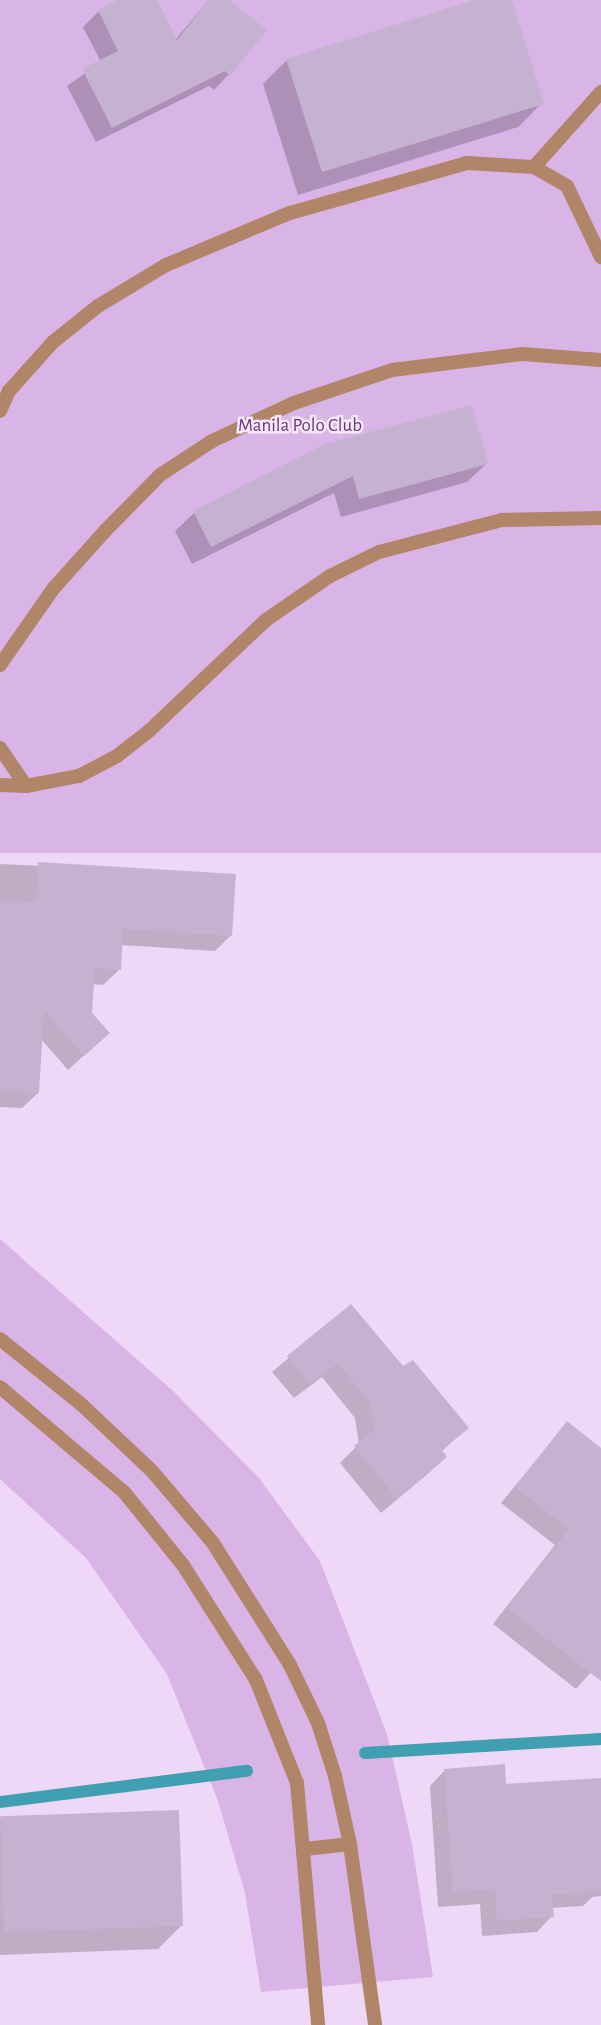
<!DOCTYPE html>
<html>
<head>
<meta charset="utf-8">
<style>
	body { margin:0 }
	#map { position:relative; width:601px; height:2025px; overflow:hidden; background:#efd8f7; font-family:"Alegreya Sans",sans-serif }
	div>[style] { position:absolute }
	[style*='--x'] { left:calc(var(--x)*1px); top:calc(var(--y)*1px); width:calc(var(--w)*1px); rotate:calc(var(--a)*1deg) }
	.green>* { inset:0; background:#d9b4e6; transform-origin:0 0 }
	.shadow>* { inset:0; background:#0003 }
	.stream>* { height:12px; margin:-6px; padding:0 6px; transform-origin:6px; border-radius:6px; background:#409fb0 }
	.building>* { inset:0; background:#c5b2d1; transform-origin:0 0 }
	.service>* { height:14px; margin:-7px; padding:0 7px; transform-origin:7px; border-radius:7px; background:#b18568 }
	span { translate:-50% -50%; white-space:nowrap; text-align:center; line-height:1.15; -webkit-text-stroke:5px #f7e9fc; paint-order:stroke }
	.park-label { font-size:19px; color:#6a367b }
</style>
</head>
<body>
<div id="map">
	<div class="green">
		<i style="left:0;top:0;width:601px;height:853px"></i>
		<i style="clip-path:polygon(0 1239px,172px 1390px,259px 1478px,320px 1561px,387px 1734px,412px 1844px,433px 1977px,261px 1992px,245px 1893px,218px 1801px,167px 1674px,86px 1558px,0 1479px)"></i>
	</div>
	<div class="shadow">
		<i style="clip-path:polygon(121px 0,155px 0,175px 40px,209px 0,227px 0,229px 74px,214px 90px,209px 86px,96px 142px,67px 86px,101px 62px,83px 27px,99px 11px)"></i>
		<i style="clip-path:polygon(480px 0,510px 0,542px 103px,518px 127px,298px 195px,263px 84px,287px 60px)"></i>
		<i style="clip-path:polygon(325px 446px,486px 464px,467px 482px,341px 517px,334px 493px,192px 564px,175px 531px,194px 513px)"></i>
		<i style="clip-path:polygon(0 864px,234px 875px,231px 935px,215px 951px,121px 945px,119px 970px,103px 985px,92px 984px,92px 1048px,68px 1070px,41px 1039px,38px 1093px,22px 1108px,0 1107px)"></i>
		<i style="clip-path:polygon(350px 1306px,402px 1368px,467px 1427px,441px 1452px,445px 1457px,430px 1472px,381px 1513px,340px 1463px,359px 1444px,355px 1418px,322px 1377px,294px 1398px,272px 1372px)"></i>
		<i style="clip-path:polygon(567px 1423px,601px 1450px,601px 1661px,576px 1689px,493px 1624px,555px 1545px,501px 1503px)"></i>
		<i style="clip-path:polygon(445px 1770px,504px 1786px,601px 1780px,601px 1896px,592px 1897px,583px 1906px,552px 1908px,552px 1916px,537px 1932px,482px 1936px,480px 1904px,438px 1907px,430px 1786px)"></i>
		<i style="clip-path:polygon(0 1819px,182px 1925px,158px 1949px,0 1955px)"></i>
	</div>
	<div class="stream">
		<i style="--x:365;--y:1753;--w:236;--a:-3.4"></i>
		<i style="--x:0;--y:1802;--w:249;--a:-7.2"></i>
	</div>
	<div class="building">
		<i style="clip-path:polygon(117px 0,157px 0,177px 40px,209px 0,229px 0,267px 30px,230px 76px,225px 71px,112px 128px,82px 69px,118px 51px,98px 10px)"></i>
		<i style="clip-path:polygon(474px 0,512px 0,544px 104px,322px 172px,286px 59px)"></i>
		<i style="clip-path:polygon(472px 405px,488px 464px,359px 499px,353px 476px,211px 547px,193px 511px,325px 444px)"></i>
		<i style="clip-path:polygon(38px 862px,236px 874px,232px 936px,123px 929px,121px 970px,95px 968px,92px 1013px,110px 1033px,84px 1056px,44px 1010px,39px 1093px,0 1091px,0 900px,36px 902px)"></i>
		<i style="clip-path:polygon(351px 1304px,403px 1366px,413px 1360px,469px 1428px,442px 1450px,447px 1457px,397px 1499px,354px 1446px,374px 1430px,370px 1403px,338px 1363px,310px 1384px,287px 1356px)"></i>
		<i style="clip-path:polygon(567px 1421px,601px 1448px,601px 1681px,507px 1608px,569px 1529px,515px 1487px)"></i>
		<i style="clip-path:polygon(505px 1764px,506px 1784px,601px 1778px,601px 1891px,552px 1895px,554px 1917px,497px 1921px,495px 1889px,453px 1892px,444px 1769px)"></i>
		<i style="left:179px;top:1810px;width:116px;height:179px;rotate:88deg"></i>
	</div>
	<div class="service">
		<i style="--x:534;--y:167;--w:101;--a:-48.2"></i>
		<i style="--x:0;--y:411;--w:22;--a:-66"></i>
		<i style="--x:9;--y:391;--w:66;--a:-48.1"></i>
		<i style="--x:53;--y:342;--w:58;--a:-38.7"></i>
		<i style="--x:98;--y:306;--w:79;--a:-31.1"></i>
		<i style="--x:166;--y:265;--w:134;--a:-22.8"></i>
		<i style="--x:290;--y:213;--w:184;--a:-15.8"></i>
		<i style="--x:467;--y:163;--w:67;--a:3.4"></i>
		<i style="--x:534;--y:167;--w:38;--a:30"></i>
		<i style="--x:567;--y:186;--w:79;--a:64.4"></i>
		<i style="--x:0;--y:665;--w:93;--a:-55.1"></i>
		<i style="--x:53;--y:589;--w:78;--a:-48.1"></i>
		<i style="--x:105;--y:531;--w:78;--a:-45.5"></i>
		<i style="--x:160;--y:475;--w:62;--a:-33.2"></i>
		<i style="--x:212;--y:441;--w:90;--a:-24.9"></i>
		<i style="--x:294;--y:403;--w:103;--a:-18.6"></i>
		<i style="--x:392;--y:370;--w:131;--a:-7"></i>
		<i style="--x:522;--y:354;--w:79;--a:4.3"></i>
		<i style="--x:0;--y:748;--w:46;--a:55.6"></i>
		<i style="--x:0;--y:785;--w:26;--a:2"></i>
		<i style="--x:26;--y:786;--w:54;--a:-10.7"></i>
		<i style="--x:79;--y:776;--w:43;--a:-27.8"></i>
		<i style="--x:117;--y:756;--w:41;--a:-38"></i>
		<i style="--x:149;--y:731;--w:161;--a:-43.5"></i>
		<i style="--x:266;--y:620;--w:78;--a:-34.5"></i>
		<i style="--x:330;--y:576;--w:55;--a:-26.1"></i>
		<i style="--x:379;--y:552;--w:127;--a:-14.6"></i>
		<i style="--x:502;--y:520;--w:99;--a:-1.2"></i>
		<i style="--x:0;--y:1339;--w:105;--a:38.8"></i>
		<i style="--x:82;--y:1405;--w:96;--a:43.3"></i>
		<i style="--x:152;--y:1471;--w:94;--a:49.7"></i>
		<i style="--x:213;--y:1543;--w:144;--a:57.7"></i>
		<i style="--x:290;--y:1665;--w:64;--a:64.2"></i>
		<i style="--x:318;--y:1723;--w:56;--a:72.2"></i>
		<i style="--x:335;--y:1776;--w:70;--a:77.6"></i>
		<i style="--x:350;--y:1844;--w:183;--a:82.1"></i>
		<i style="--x:0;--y:1387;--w:162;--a:40.3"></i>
		<i style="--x:124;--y:1492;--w:94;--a:51.1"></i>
		<i style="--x:183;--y:1565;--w:136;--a:57.6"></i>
		<i style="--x:256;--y:1680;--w:111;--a:68.3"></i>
		<i style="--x:297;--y:1783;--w:243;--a:85"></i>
		<i style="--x:305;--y:1849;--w:45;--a:-6.3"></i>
	</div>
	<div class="park-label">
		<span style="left:300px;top:426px">Manila Polo Club</span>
	</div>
</div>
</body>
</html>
